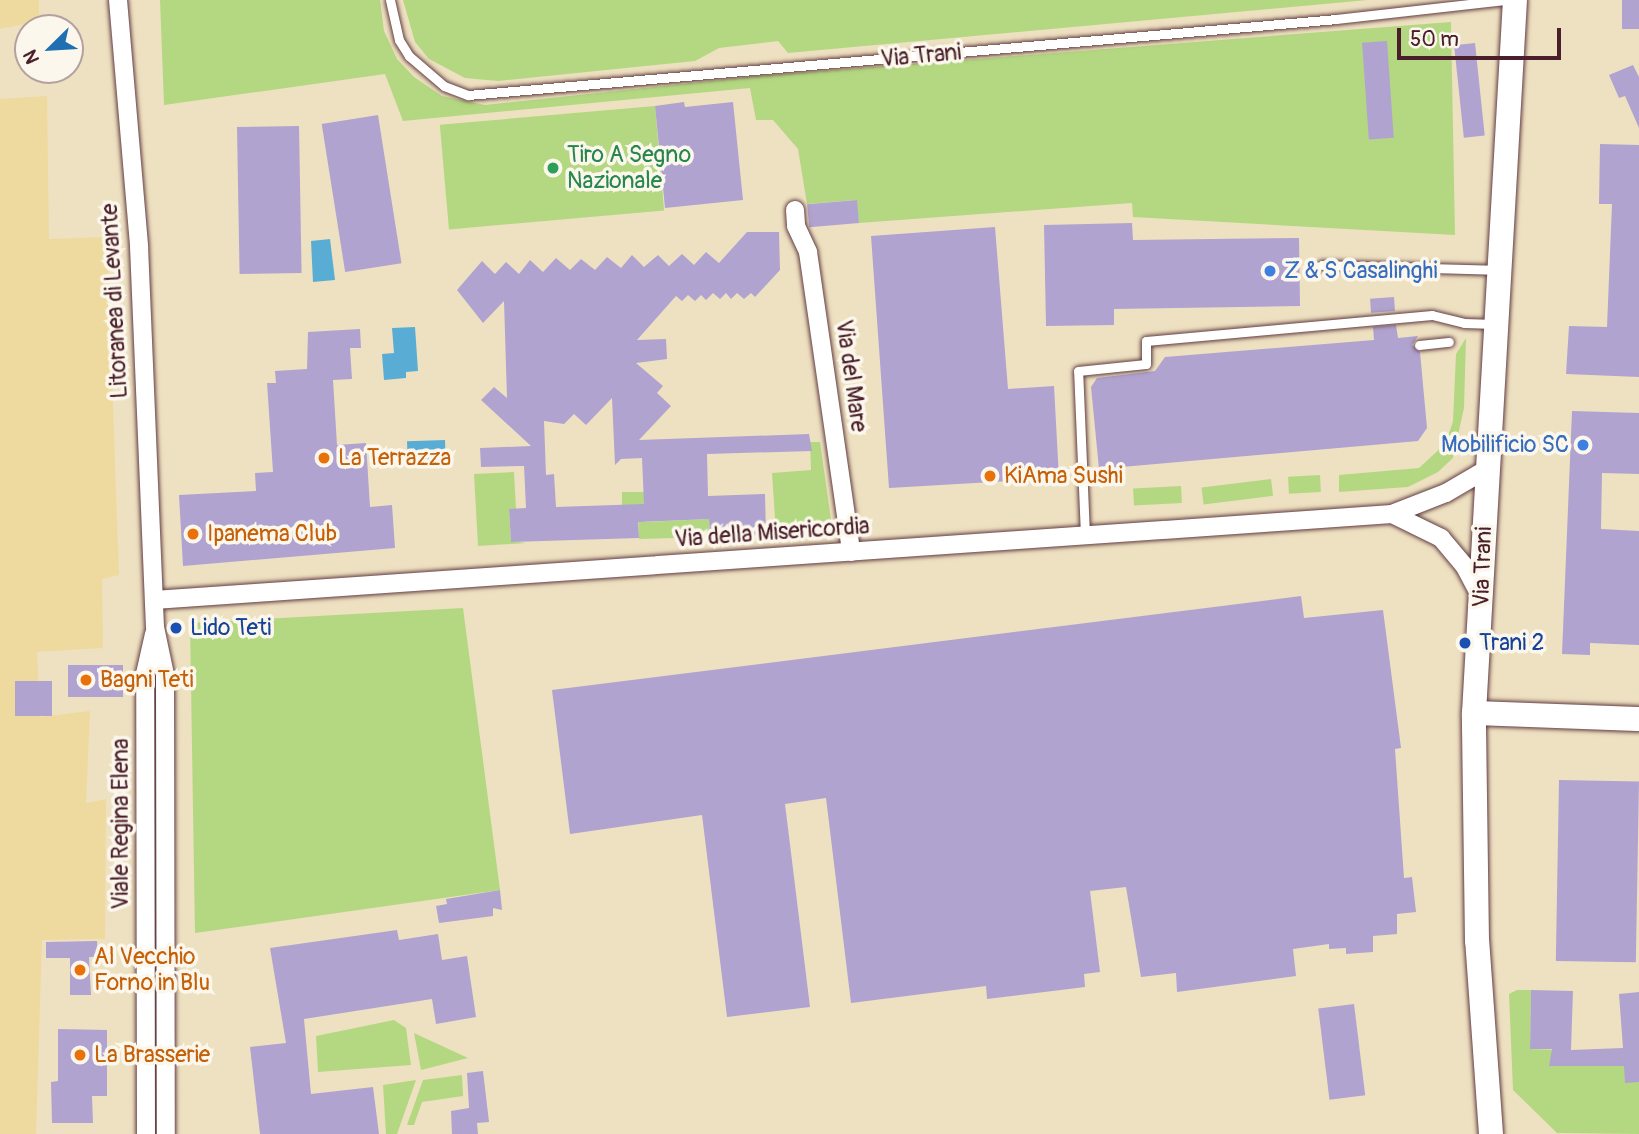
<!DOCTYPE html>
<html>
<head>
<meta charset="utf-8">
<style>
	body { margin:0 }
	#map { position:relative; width:1639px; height:1134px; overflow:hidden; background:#eee1c1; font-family:Pangolin,sans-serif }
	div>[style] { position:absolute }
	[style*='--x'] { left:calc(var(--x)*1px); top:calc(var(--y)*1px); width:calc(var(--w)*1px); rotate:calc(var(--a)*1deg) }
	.green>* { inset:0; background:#b4d881; transform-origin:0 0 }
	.sand>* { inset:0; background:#eeda9e }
	.water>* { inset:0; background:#59add5; transform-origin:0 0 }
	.building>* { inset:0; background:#b0a3d0; transform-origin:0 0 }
	.roads { filter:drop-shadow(0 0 2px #633c42) drop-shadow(0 0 2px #633c42) }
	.service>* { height:9px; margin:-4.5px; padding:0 4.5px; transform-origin:4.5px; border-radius:4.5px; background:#fff }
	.minor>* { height:18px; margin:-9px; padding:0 9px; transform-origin:9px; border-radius:9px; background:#fff }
	.secondary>* { height:24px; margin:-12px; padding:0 12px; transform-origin:12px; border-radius:12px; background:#fff }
	.dots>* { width:19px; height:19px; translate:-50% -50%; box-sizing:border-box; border:4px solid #fbf7ec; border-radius:50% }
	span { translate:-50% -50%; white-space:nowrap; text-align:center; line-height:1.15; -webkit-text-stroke:7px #fbf7ec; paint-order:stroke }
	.street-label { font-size:23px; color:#4a1f2b }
	.leisure-label { font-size:23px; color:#27864d }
	.left { translate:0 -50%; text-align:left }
	.shop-label { font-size:23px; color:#366cbe }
	.right { translate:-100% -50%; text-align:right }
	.food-label { font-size:23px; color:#c56008 }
	.transit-label { font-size:23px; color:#164399 }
	.north { position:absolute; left:14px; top:14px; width:70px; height:70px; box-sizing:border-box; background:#fbf7ec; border:2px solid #b4a19f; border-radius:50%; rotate:246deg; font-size:19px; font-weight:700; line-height:28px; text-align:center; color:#4a1f2b }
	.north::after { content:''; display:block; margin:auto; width:24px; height:32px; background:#1f6fb2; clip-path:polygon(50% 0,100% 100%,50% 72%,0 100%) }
	.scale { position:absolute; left:1397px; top:28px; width:164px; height:32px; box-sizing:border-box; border:4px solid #4a1f2b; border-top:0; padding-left:9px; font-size:21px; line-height:24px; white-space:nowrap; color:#4a1f2b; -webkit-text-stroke:5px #fbf7ec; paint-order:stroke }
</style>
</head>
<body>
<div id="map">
	<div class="green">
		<i style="clip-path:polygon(160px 0,380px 0,384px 31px,397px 59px,414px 77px,442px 96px,485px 105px,758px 76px,1451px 22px,1455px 235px,1133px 217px,1132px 203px,859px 223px,856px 200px,807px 204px,798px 149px,773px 120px,756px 120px,750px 88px,403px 121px,385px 74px,164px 105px)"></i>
		<i style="clip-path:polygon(403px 0,1368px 0,788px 53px,778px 41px,719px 48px,695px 61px,498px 81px,465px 78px,429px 59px,415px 42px)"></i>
		<i style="left:655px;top:106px;width:105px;height:216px;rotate:85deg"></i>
		<i style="clip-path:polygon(1466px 338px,1464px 408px,1453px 458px,1438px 472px,1408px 487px,1339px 492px,1339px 475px,1419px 468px,1446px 443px,1453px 421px,1456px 354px)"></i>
		<i style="clip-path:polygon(810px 442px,820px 442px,832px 527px,776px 533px,772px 473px,811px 470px)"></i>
		<i style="clip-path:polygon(514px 472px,516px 509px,509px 510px,511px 541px,526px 543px,478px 546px,474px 474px)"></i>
		<i style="left:1320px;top:475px;width:17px;height:32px;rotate:87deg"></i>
		<i style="left:1271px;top:479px;width:17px;height:70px;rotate:83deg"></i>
		<i style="left:1181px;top:486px;width:17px;height:48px;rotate:87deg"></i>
		<i style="clip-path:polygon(622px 492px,644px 492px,645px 522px,709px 519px,710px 537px,639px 539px,638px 509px,622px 509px)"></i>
		<i style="clip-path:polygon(463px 608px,500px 890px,195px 933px,190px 623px)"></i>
		<i style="clip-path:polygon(1517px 990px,1531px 990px,1530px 1049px,1566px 1050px,1639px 1066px,1639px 1134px,1557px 1133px,1513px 1090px,1509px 994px)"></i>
		<i style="clip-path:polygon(394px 1020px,406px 1028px,411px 1065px,318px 1072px,316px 1036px)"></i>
		<i style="clip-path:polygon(414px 1033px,468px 1058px,421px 1070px)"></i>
		<i style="clip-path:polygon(462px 1075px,463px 1096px,422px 1102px,414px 1125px,407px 1125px,423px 1080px)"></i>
		<i style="clip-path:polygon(416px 1080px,397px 1134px,386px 1134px,383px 1085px)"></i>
	</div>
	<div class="sand">
		<i style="clip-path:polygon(0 0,39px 0,39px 21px,0 29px)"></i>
		<i style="clip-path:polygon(47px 96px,49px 239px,107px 237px,119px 575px,102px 579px,103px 648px,37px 652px,40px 717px,90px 711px,86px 803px,106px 799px,105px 939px,42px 940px,36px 1134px,0 1134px,0 99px)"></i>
	</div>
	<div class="water">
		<i style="clip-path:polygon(330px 239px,335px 280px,313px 282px,311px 241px)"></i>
		<i style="clip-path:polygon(415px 327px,418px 371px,406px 372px,406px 378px,384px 380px,382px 354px,394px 353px,392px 328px)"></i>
		<i style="left:445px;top:440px;width:23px;height:38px;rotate:88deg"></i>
	</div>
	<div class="building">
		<i style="left:1622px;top:0;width:17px;height:29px"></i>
		<i style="left:1387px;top:41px;width:97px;height:25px;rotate:86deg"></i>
		<i style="left:1475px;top:43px;width:93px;height:21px;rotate:84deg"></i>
		<i style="clip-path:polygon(1633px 65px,1639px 77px,1639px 128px,1625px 96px,1619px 98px,1609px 75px)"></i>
		<i style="clip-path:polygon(684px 102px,685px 107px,733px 102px,743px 200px,665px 208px,655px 106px)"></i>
		<i style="left:378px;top:115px;width:150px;height:57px;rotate:81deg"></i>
		<i style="left:299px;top:126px;width:147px;height:62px;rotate:89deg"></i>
		<i style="clip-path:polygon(1600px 144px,1639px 145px,1639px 377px,1566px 374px,1569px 326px,1607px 327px,1612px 204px,1599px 204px)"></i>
		<i style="left:857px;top:200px;width:23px;height:50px;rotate:85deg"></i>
		<i style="clip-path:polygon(1132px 223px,1133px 240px,1299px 238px,1300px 306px,1114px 309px,1114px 325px,1046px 326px,1044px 225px)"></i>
		<i style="clip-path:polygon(995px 227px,1008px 389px,1054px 386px,1059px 478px,889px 488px,871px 236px)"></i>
		<i style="clip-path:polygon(evenodd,747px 232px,779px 232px,780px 270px,755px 297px,751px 293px,744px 299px,737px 293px,731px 299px,726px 293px,720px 299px,713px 293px,706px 300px,701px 295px,695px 301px,688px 295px,682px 301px,676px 296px,637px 340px,666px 339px,667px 359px,636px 363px,663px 386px,657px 393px,671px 406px,639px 440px,809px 434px,812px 451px,707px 454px,708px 496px,765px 494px,766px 535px,710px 537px,709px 519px,638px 522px,639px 538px,511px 542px,509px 509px,526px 508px,524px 466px,481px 467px,480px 448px,531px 446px,481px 400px,494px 387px,507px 398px,504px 301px,483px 323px,457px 290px,482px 261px,495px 274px,506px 262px,519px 274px,530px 260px,543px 272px,556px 258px,570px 270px,581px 259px,595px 270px,607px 257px,621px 268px,632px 255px,644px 267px,658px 255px,669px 266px,682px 254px,694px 265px,706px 252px,719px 263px,747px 232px,612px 398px,615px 465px,621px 459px,642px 458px,644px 504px,556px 507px,554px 474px,546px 475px,544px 421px,564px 424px,574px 414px,586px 425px,612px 398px)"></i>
		<i style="left:1394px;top:297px;width:14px;height:24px;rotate:86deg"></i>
		<i style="clip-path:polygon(1396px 325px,1398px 338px,1418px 336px,1412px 345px,1420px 352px,1427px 428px,1418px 441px,1099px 469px,1091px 387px,1097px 378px,1155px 371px,1165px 357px,1374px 340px,1373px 327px)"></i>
		<i style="clip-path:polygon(360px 329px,361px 348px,350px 348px,352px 379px,333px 380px,337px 445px,366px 443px,370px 507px,392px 505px,395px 548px,183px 566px,179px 495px,256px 491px,255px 473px,273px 472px,267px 383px,276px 383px,275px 371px,307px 369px,308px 332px)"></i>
		<i style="clip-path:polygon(1572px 411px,1639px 413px,1639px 474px,1602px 473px,1601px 529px,1639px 531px,1639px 645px,1590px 643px,1590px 655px,1562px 654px)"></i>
		<i style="clip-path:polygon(1301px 596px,1304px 618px,1383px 610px,1401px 748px,1395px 749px,1404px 878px,1412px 877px,1416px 912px,1397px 914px,1397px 934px,1373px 936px,1373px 952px,1346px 954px,1346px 948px,1329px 949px,1329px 944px,1293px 949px,1296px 976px,1177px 992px,1176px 973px,1141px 977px,1126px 887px,1090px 891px,1100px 972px,1084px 974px,1085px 987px,987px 999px,986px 986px,851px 1003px,826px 798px,785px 804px,810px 1007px,727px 1017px,702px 815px,570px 834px,552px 690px)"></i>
		<i style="left:68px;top:665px;width:55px;height:32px"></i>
		<i style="left:15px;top:681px;width:37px;height:35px"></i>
		<i style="left:1559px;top:780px;width:80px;height:181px;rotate:1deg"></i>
		<i style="clip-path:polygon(500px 890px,502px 910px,493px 908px,493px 916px,439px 923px,436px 906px,447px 904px,446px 899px)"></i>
		<i style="clip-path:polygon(397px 930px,399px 940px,438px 934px,442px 960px,467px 956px,476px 1017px,436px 1024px,432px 999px,304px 1019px,311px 1094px,373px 1087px,379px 1134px,260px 1134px,250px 1047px,286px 1043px,270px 948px)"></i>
		<i style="clip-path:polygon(97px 941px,98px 957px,89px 957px,91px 995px,70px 995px,70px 958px,46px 958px,46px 942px)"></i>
		<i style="clip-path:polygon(1531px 990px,1573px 991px,1571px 1050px,1623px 1048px,1619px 994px,1639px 992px,1639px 1082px,1625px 1083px,1624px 1066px,1549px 1066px,1552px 1049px,1530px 1049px)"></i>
		<i style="left:1354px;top:1004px;width:92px;height:36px;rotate:83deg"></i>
		<i style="clip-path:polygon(58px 1029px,107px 1030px,107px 1096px,92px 1096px,93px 1123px,52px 1123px,51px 1082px,58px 1081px)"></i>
		<i style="clip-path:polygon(483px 1071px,489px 1122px,477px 1123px,478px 1134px,452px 1134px,451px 1111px,469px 1108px,467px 1073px)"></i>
	</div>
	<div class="roads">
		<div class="service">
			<i style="--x:390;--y:0;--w:41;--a:77.3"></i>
			<i style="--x:399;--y:40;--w:19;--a:58"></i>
			<i style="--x:409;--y:56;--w:46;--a:40.6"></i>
			<i style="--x:444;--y:86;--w:26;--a:21"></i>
			<i style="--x:468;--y:95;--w:871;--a:-5"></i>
			<i style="--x:1336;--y:19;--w:170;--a:-6.4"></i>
			<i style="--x:1322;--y:265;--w:176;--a:1.6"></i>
			<i style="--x:1419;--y:345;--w:30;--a:-6"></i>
			<i style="--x:1085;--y:535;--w:164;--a:-92.4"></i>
			<i style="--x:1078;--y:371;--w:68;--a:-5.9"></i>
			<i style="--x:1146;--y:364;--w:23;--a:-90"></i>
			<i style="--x:1146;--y:341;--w:287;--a:-5.2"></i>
			<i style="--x:1432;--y:315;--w:33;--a:14"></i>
			<i style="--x:1464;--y:323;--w:31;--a:2"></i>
		</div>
		<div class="minor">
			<i style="--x:118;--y:0;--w:247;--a:85.1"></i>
			<i style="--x:139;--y:246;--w:381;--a:87.6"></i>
			<i style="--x:155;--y:627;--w:49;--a:78.2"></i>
			<i style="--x:165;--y:675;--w:459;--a:89.9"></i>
			<i style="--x:795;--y:210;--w:16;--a:86"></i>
			<i style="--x:796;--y:226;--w:29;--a:65"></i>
			<i style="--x:808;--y:252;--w:303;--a:81.8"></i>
			<i style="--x:1392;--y:514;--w:55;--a:26.1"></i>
			<i style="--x:1441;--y:538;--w:38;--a:50"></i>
			<i style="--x:1465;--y:567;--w:34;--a:62"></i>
			<i style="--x:154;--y:600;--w:1241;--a:-3.97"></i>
			<i style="--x:1392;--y:514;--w:58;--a:-21.3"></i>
			<i style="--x:1446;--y:493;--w:48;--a:-30.3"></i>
			<i style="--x:146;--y:1134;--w:460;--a:-90.1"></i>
			<i style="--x:145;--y:674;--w:41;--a:-77.3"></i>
		</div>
		<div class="secondary">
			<i style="--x:1474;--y:713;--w:165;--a:2.1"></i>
			<i style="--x:1491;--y:1134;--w:194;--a:-94.1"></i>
			<i style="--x:1477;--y:941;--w:228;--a:-90.8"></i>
			<i style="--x:1474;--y:713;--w:714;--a:-86.71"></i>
		</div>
	</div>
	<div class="dots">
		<i style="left:553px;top:168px;background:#2e9e5b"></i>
		<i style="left:1270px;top:271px;background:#3f7fe0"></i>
		<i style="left:1583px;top:445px;background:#3f7fe0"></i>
		<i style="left:324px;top:458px;background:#e8710a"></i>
		<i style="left:990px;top:476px;background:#e8710a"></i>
		<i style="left:193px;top:534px;background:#e8710a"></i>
		<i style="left:176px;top:628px;background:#1a4fb4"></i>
		<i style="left:1465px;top:643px;background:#1a4fb4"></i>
		<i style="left:86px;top:680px;background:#e8710a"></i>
		<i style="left:80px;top:970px;background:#e8710a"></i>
		<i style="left:80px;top:1055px;background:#e8710a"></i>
	</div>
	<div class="street-label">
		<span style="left:921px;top:56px;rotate:-5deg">Via Trani</span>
		<span style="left:115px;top:301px;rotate:-93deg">Litoranea di Levante</span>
		<span style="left:851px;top:376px;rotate:82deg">Via del Mare</span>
		<span style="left:772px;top:533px;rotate:-4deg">Via della Misericordia</span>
		<span style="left:1483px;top:567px;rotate:-88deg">Via Trani</span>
		<span style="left:121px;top:824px;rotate:-90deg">Viale Regina Elena</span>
	</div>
	<div class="leisure-label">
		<span class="left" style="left:567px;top:168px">Tiro A Segno<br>Nazionale</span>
	</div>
	<div class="shop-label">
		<span class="left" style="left:1284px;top:271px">Z &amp; S Casalinghi</span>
		<span class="right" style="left:1569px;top:445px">Mobilificio SC</span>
	</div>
	<div class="food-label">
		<span class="left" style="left:338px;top:458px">La Terrazza</span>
		<span class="left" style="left:1004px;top:476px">KiAma Sushi</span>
		<span class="left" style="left:207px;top:534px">Ipanema Club</span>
		<span class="left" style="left:100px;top:680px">Bagni Teti</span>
		<span class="left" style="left:94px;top:970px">Al Vecchio<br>Forno in Blu</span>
		<span class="left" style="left:94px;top:1055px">La Brasserie</span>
	</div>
	<div class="transit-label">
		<span class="left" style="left:190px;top:628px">Lido Teti</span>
		<span class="left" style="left:1479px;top:643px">Trani 2</span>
	</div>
	<div class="north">N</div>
	<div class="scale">50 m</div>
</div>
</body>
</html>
